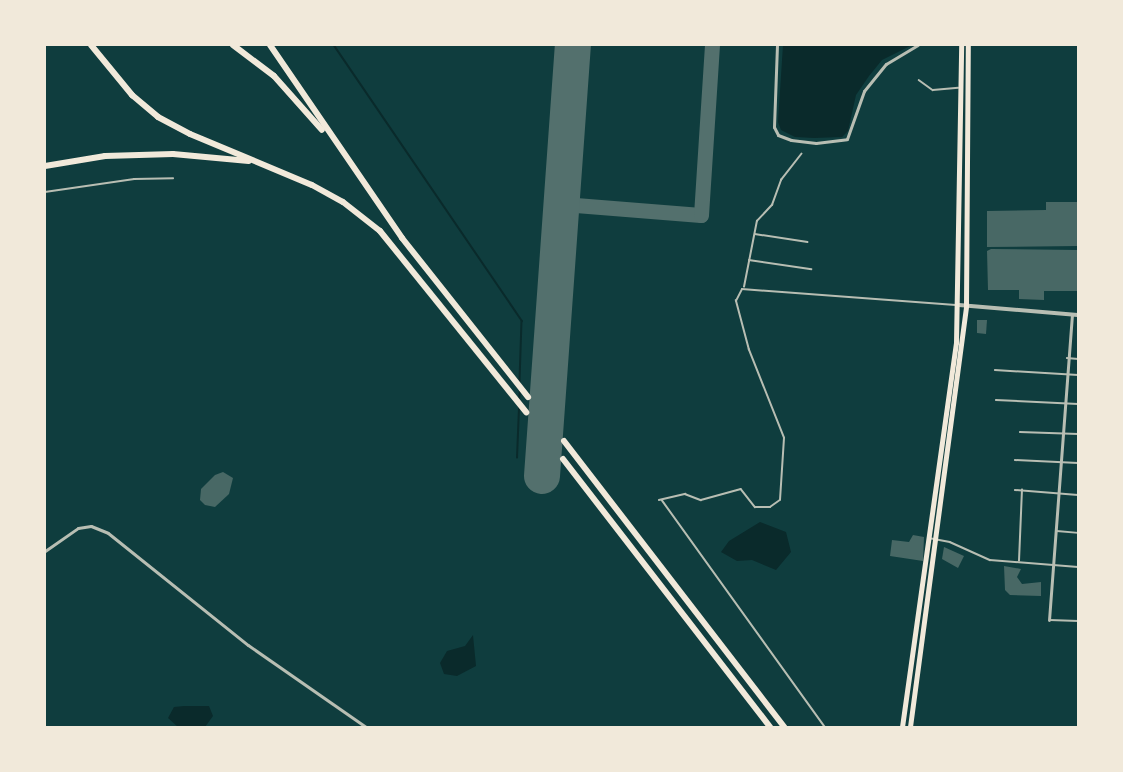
<!DOCTYPE html>
<html>
<head>
<meta charset="utf-8">
<style>
	body { margin:0 }
	#map { position:relative; width:1123px; height:772px; overflow:hidden; background:#0f3d3e; font-family:Figtree,sans-serif }
	div>[style] { position:absolute }
	[style*='--x'] { left:calc(var(--x)*1px); top:calc(var(--y)*1px); width:calc(var(--w)*1px); rotate:calc(var(--a)*1deg) }
	.water>* { inset:0; background:#0a2a2b }
	.stream>* { height:1.5px; margin:-0.75px; padding:0 0.75px; transform-origin:0.75px; border-radius:0.75px; background:#0a2a2b }
	.taxiway>* { height:15px; margin:-7.5px; padding:0 7.5px; transform-origin:7.5px; border-radius:7.5px; background:#53706d }
	.runway>* { height:36px; margin:-18px; padding:0 18px; transform-origin:18px; border-radius:18px; background:#53706d }
	.building>* { inset:0; background:#486865 }
	.service>* { height:1.5px; margin:-0.75px; padding:0 0.75px; transform-origin:0.75px; border-radius:0.75px; background:#b8beb3 }
	.minor>* { height:3px; margin:-1.5px; padding:0 1.5px; transform-origin:1.5px; border-radius:1.5px; background:#b8beb3 }
	.tertiary>* { height:4px; margin:-2px; padding:0 2px; transform-origin:2px; border-radius:2px; background:#b8beb3 }
	.secondary>* { height:4.5px; margin:-2.25px; padding:0 2.25px; transform-origin:2.25px; border-radius:2.25px; background:#f1e9da }
	.motorway>* { height:6px; margin:-3px; padding:0 3px; transform-origin:3px; border-radius:3px; background:#f1e9da }
	span { translate:-50% -50%; white-space:nowrap; text-align:center; line-height:1.15; -webkit-text-stroke:6px #f1e9da; paint-order:stroke }
	.frame { position:absolute; inset:0; border:46px solid #f1e9da; pointer-events:none }
</style>
</head>
<body>
<div id="map">
	<div class="water">
		<i style="clip-path:polygon(783px 45px,912px 45px,882px 60px,869px 76px,856px 95px,848px 131px,842px 137px,814px 138px,795px 137px,781px 130px,778px 122px)"></i>
		<i style="clip-path:polygon(760px 522px,786px 532px,791px 552px,776px 570px,752px 560px,737px 561px,721px 552px,729px 541px)"></i>
		<i style="clip-path:polygon(473px 635px,476px 666px,457px 676px,444px 674px,440px 663px,447px 651px,465px 646px)"></i>
		<i style="clip-path:polygon(184px 706px,209px 706px,213px 716px,205px 727px,178px 727px,168px 718px,174px 707px)"></i>
	</div>
	<div class="stream">
		<i style="--x:334;--y:45;--w:334;--a:55.7"></i>
		<i style="--x:522;--y:321;--w:61;--a:91.9"></i>
		<i style="--x:519;--y:400;--w:10;--a:-84"></i>
		<i style="--x:517;--y:458;--w:50;--a:-87.7"></i>
	</div>
	<div class="taxiway">
		<i style="--x:563;--y:204;--w:138;--a:4.6"></i>
		<i style="--x:701;--y:215;--w:170;--a:-86.3"></i>
	</div>
	<div class="runway">
		<i style="--x:542;--y:476;--w:432;--a:-85.9"></i>
	</div>
	<div class="building">
		<i style="clip-path:polygon(1046px 202px,1078px 202px,1078px 246px,987px 247px,987px 211px,1046px 210px)"></i>
		<i style="clip-path:polygon(991px 249px,1078px 250px,1078px 291px,1044px 291px,1044px 300px,1019px 299px,1019px 290px,988px 290px,987px 251px)"></i>
		<i style="clip-path:polygon(977px 320px,987px 320px,986px 334px,977px 333px)"></i>
		<i style="clip-path:polygon(223px 472px,233px 478px,229px 494px,215px 507px,205px 505px,200px 500px,201px 489px,215px 475px)"></i>
		<i style="clip-path:polygon(913px 535px,924px 537px,923px 561px,890px 556px,892px 540px,909px 542px)"></i>
		<i style="clip-path:polygon(944px 547px,964px 556px,958px 568px,942px 559px)"></i>
		<i style="clip-path:polygon(1004px 566px,1021px 569px,1017px 577px,1022px 584px,1041px 582px,1041px 596px,1010px 595px,1005px 590px)"></i>
	</div>
	<div class="service">
		<i style="--x:919;--y:80;--w:17;--a:36"></i>
		<i style="--x:933;--y:90;--w:25;--a:-5"></i>
		<i style="--x:45;--y:192;--w:90;--a:-8.3"></i>
		<i style="--x:134;--y:179;--w:39;--a:-1"></i>
		<i style="--x:755;--y:234;--w:53;--a:8.7"></i>
		<i style="--x:749;--y:260;--w:63;--a:8.3"></i>
		<i style="--x:744;--y:287;--w:67;--a:-78.9"></i>
		<i style="--x:757;--y:221;--w:22;--a:-47"></i>
		<i style="--x:772;--y:205;--w:27;--a:-70"></i>
		<i style="--x:781;--y:180;--w:33;--a:-52"></i>
		<i style="--x:1067;--y:358;--w:11;--a:5"></i>
		<i style="--x:995;--y:370;--w:83;--a:3.4"></i>
		<i style="--x:996;--y:400;--w:82;--a:2.8"></i>
		<i style="--x:1020;--y:432;--w:58;--a:2"></i>
		<i style="--x:1015;--y:460;--w:63;--a:2.7"></i>
		<i style="--x:1015;--y:490;--w:63;--a:4.5"></i>
		<i style="--x:659;--y:500;--w:27;--a:-13"></i>
		<i style="--x:685;--y:494;--w:17;--a:21"></i>
		<i style="--x:701;--y:500;--w:41;--a:-15.4"></i>
		<i style="--x:741;--y:489;--w:23;--a:52"></i>
		<i style="--x:755;--y:507;--w:15;--a:0"></i>
		<i style="--x:770;--y:507;--w:12;--a:-35"></i>
		<i style="--x:780;--y:500;--w:62;--a:-86.3"></i>
		<i style="--x:784;--y:438;--w:95;--a:-111.7"></i>
		<i style="--x:749;--y:350;--w:51;--a:-104.9"></i>
		<i style="--x:736;--y:301;--w:13;--a:-63"></i>
		<i style="--x:742;--y:289;--w:214;--a:4.3"></i>
		<i style="--x:662;--y:500;--w:279;--a:54.3"></i>
		<i style="--x:1057;--y:531;--w:21;--a:5"></i>
		<i style="--x:929;--y:538;--w:21;--a:11"></i>
		<i style="--x:950;--y:542;--w:44;--a:24.2"></i>
		<i style="--x:990;--y:560;--w:88;--a:4.5"></i>
		<i style="--x:1019;--y:561;--w:71;--a:-87.6"></i>
		<i style="--x:1050;--y:620;--w:28;--a:2"></i>
	</div>
	<div class="minor">
		<i style="--x:777;--y:45;--w:82;--a:92.1"></i>
		<i style="--x:774;--y:127;--w:9;--a:63"></i>
		<i style="--x:778;--y:135;--w:14;--a:21"></i>
		<i style="--x:791;--y:140;--w:25;--a:7"></i>
		<i style="--x:816;--y:143;--w:31;--a:-7"></i>
		<i style="--x:847;--y:139;--w:51;--a:-70.5"></i>
		<i style="--x:864;--y:91;--w:35;--a:-51"></i>
		<i style="--x:886;--y:64;--w:37;--a:-31"></i>
		<i style="--x:45;--y:551;--w:40;--a:-34.9"></i>
		<i style="--x:78;--y:528;--w:13;--a:-9"></i>
		<i style="--x:91;--y:526;--w:18;--a:22"></i>
		<i style="--x:108;--y:533;--w:179;--a:38.7"></i>
		<i style="--x:248;--y:645;--w:144;--a:34.8"></i>
		<i style="--x:1049;--y:620;--w:306;--a:-85.7"></i>
	</div>
	<div class="tertiary">
		<i style="--x:959;--y:305;--w:119;--a:4.8"></i>
	</div>
	<div class="secondary">
		<i style="--x:902;--y:727;--w:388;--a:-82"></i>
		<i style="--x:956;--y:343;--w:298;--a:-89"></i>
		<i style="--x:910;--y:727;--w:425;--a:-82.4"></i>
		<i style="--x:966;--y:306;--w:261;--a:-89.6"></i>
	</div>
	<div class="motorway">
		<i style="--x:91;--y:45;--w:65;--a:50.6"></i>
		<i style="--x:132;--y:95;--w:34;--a:40"></i>
		<i style="--x:158;--y:117;--w:36;--a:28"></i>
		<i style="--x:190;--y:134;--w:132;--a:22.7"></i>
		<i style="--x:312;--y:185;--w:35;--a:29"></i>
		<i style="--x:343;--y:202;--w:47;--a:38.1"></i>
		<i style="--x:380;--y:231;--w:233;--a:51.1"></i>
		<i style="--x:233;--y:45;--w:51;--a:37.1"></i>
		<i style="--x:274;--y:76;--w:72;--a:48.4"></i>
		<i style="--x:270;--y:45;--w:234;--a:55.6"></i>
		<i style="--x:402;--y:238;--w:203;--a:51.6"></i>
		<i style="--x:45;--y:166;--w:61;--a:-9.5"></i>
		<i style="--x:105;--y:156;--w:68;--a:-1.7"></i>
		<i style="--x:173;--y:154;--w:76;--a:5.3"></i>
		<i style="--x:564;--y:441;--w:361;--a:52.4"></i>
		<i style="--x:563;--y:459;--w:339;--a:52.3"></i>
	</div>
	<div class="frame"></div>
</div>
</body>
</html>
